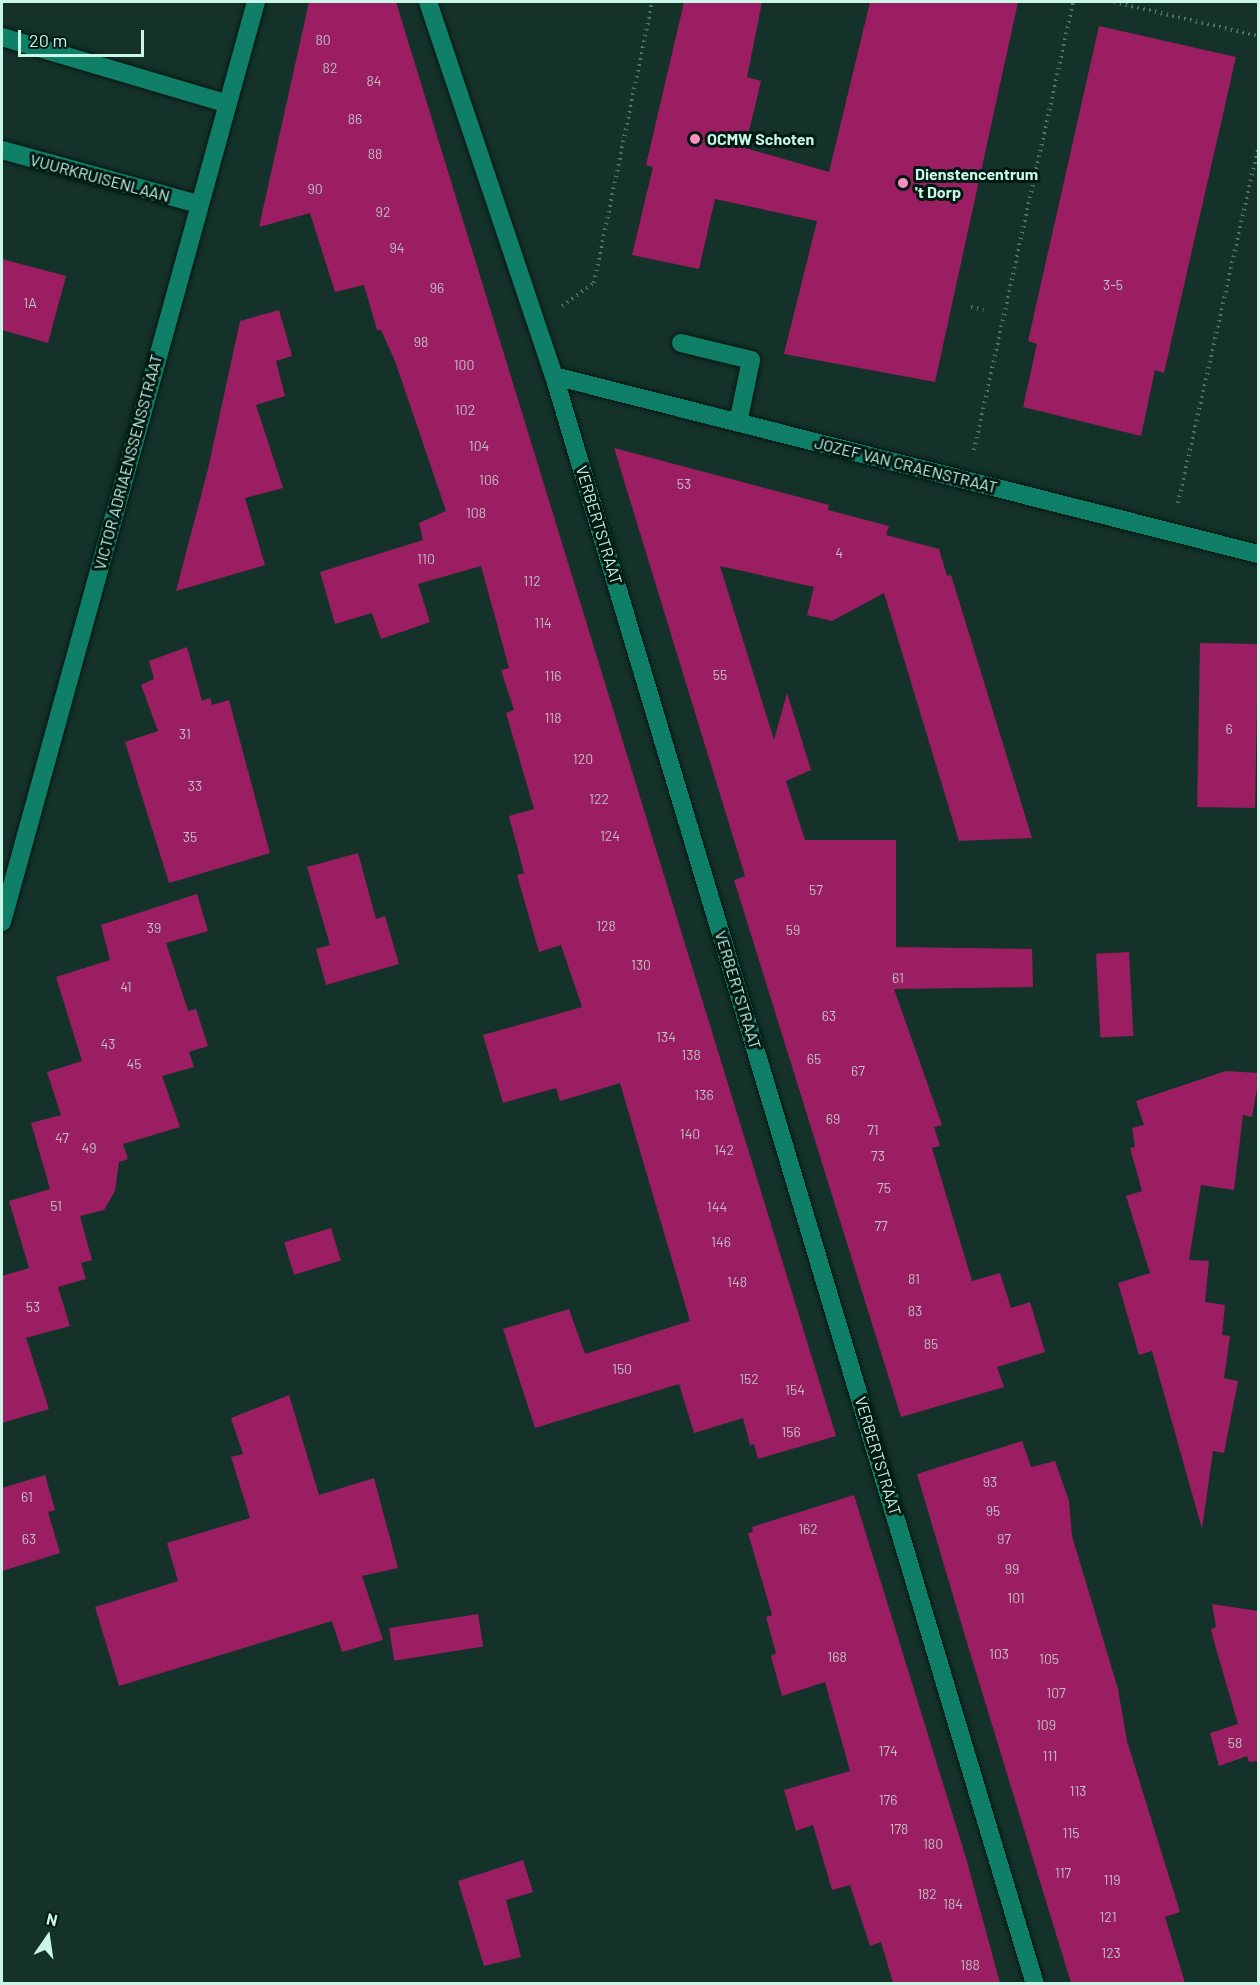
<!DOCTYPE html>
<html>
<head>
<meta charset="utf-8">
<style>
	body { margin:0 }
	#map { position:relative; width:1260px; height:1985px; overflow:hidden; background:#14322a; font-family:Barlow,sans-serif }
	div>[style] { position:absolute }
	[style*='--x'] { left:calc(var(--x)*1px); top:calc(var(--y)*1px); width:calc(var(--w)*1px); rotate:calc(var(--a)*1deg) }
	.building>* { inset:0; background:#9a1e61; transform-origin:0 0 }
	.path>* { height:4px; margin-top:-2px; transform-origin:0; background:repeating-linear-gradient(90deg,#517469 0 1.5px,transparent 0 6px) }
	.roads { filter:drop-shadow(0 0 2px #001912) drop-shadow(0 0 2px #001912) }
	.minor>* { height:18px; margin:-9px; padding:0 9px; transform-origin:9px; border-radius:9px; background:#107f68 }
	.dots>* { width:16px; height:16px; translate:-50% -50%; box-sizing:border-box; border:3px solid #001912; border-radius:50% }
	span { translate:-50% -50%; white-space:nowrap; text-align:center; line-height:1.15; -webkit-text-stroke:6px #001912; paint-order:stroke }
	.number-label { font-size:14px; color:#bec0c6 }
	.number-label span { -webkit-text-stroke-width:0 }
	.poi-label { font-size:16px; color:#caf6e7; font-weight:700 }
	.left { translate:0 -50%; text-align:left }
	.street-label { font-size:16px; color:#caf6e7 }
	.frame { position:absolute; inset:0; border:3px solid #caf6e7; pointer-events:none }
	.north { position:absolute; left:18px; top:1907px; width:60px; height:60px; -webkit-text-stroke:4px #001912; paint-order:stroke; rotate:13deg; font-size:16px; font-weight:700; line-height:24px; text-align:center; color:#caf6e7 }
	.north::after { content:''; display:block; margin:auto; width:21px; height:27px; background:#caf6e7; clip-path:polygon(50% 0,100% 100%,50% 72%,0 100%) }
	.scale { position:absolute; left:18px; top:30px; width:126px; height:27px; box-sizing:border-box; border:3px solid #caf6e7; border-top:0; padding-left:8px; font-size:18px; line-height:21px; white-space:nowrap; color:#caf6e7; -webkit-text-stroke:4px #001912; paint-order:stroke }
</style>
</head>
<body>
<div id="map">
	<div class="building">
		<i style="clip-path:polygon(309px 2px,396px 2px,836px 1436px,758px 1459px,754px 1444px,750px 1445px,743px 1418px,694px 1433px,679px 1384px,535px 1428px,503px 1329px,569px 1309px,585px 1354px,690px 1321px,620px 1083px,560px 1101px,556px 1088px,503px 1103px,483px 1035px,582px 1007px,561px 945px,539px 952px,517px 875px,524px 873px,509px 816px,534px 809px,506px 713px,514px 710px,501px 670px,509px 668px,481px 566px,418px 584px,430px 622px,381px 639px,372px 613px,335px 624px,320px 572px,423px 540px,419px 523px,446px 511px,395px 361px,381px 330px,377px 330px,364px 285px,335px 292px,310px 213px,259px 227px)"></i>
		<i style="clip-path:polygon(684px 2px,762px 2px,747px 77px,761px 81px,745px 148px,829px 172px,870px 2px,1018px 2px,935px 382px,784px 354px,817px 221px,715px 199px,699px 269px,632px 255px,653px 167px,646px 165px)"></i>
		<i style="clip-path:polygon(1099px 26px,1236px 57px,1164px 373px,1155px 370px,1141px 436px,1023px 407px,1037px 344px,1028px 341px)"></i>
		<i style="clip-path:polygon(2px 259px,66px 276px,48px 343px,2px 330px)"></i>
		<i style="clip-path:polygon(279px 310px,292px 356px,276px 361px,285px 396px,256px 405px,283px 488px,245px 498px,265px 565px,176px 591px,208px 469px,240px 321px)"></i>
		<i style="clip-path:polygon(614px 448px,829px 505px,828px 510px,889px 526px,886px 535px,939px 549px,947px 576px,951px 575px,1032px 838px,959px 841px,884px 593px,832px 621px,807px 615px,814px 587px,720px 566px,774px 740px,787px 693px,811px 770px,786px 781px,805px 840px,896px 840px,896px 947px,1032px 949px,1033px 987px,894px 989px,942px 1125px,934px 1127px,940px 1146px,932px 1148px,972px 1281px,1000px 1273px,1011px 1308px,1030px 1302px,1045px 1352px,997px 1367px,1004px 1387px,901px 1417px,734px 880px,745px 876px)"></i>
		<i style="left:1200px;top:643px;width:58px;height:164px;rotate:1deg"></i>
		<i style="clip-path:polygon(187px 647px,202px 701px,210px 698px,212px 705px,229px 700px,270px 853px,169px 883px,125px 742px,158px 731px,141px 685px,154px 679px,149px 661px)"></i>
		<i style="clip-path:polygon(358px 853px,376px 919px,385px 916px,399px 964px,326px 985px,316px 949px,330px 945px,307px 867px)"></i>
		<i style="clip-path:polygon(197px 894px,208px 931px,166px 943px,188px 1011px,196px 1009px,208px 1046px,189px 1052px,194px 1067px,162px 1076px,180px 1127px,123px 1144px,128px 1159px,119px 1162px,115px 1191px,104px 1210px,80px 1216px,92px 1260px,81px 1263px,86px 1279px,58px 1287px,70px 1326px,26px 1338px,49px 1409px,2px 1423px,2px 1276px,29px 1268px,9px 1201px,50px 1189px,31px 1123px,61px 1115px,47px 1072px,82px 1061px,56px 977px,110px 960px,101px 925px)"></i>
		<i style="left:1129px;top:952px;width:84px;height:33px;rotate:87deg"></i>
		<i style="clip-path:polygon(1226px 1071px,1258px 1073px,1258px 1083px,1252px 1117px,1243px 1115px,1234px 1190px,1201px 1185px,1189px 1260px,1209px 1261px,1205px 1302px,1225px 1305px,1222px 1335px,1230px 1336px,1224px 1378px,1238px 1381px,1224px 1453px,1213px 1451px,1202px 1529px,1152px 1351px,1139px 1355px,1118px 1283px,1150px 1273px,1126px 1196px,1142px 1191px,1130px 1148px,1135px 1147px,1132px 1128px,1144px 1125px,1136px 1101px)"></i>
		<i style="left:331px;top:1228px;width:34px;height:49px;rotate:73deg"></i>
		<i style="clip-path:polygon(289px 1395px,319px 1495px,374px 1478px,398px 1568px,362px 1576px,383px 1640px,342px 1652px,332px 1621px,119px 1686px,95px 1607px,178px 1581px,167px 1543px,250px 1518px,231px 1457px,243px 1454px,231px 1418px)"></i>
		<i style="clip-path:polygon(1022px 1441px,1031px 1467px,1055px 1461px,1069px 1501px,1072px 1536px,1118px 1689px,1127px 1741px,1180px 1912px,1165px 1917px,1185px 1983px,1071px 1983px,971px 1656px,917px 1474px)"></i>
		<i style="clip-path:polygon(45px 1475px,55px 1510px,48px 1512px,60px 1553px,2px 1571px,2px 1488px)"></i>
		<i style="clip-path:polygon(854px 1495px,966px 1858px,1000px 1983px,893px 1983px,881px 1942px,870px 1946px,850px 1885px,832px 1890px,813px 1825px,796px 1831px,784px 1790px,850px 1771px,825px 1682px,782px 1696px,771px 1656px,776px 1653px,766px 1617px,772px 1615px,748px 1533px,753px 1532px,752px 1527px)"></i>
		<i style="clip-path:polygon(1212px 1604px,1258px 1611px,1258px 1761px,1249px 1762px,1247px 1756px,1219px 1766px,1210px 1733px,1238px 1724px,1213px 1638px,1211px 1629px,1216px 1627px)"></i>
		<i style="left:478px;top:1614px;width:33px;height:90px;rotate:81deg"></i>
		<i style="clip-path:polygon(523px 1860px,533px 1892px,506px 1900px,521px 1957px,484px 1966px,458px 1881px)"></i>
	</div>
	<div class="path">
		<i style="--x:1114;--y:2;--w:148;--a:13.3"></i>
		<i style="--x:562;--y:306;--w:39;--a:-36"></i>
		<i style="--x:594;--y:283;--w:287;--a:-78.3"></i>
		<i style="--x:971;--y:307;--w:13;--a:13"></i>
		<i style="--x:974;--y:450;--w:459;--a:-77.5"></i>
		<i style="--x:1178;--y:503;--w:363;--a:-77.3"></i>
	</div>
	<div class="roads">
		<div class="minor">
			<i style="--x:428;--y:2;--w:395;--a:71.4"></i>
			<i style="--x:554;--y:376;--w:1678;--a:73.35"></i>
			<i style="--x:2;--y:37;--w:233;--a:16.5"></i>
			<i style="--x:2;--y:150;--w:203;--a:15.4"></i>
			<i style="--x:681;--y:343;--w:72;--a:13.7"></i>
			<i style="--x:751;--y:360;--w:64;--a:101.7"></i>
			<i style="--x:554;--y:376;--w:726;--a:14.19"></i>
			<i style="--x:2;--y:922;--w:954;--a:-74.57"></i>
		</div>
	</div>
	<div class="dots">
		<i style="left:695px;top:139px;background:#fd8ebf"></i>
		<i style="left:903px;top:183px;background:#fd8ebf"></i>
	</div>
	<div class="number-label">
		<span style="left:323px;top:40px">80</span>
		<span style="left:330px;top:68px">82</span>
		<span style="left:374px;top:81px">84</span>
		<span style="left:355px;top:119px">86</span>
		<span style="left:375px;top:154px">88</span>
		<span style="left:315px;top:189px">90</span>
		<span style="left:383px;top:212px">92</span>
		<span style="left:397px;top:248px">94</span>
		<span style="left:1113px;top:285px">3-5</span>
		<span style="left:437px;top:288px">96</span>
		<span style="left:30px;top:303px">1A</span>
		<span style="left:421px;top:342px">98</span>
		<span style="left:464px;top:365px">100</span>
		<span style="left:465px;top:410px">102</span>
		<span style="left:479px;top:446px">104</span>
		<span style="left:489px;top:480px">106</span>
		<span style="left:684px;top:484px">53</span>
		<span style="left:476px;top:513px">108</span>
		<span style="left:839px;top:553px">4</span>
		<span style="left:426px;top:559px">110</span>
		<span style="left:532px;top:581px">112</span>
		<span style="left:543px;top:623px">114</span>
		<span style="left:720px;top:675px">55</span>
		<span style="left:553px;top:676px">116</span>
		<span style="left:553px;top:718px">118</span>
		<span style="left:1229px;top:729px">6</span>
		<span style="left:185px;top:734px">31</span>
		<span style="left:583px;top:759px">120</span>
		<span style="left:195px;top:786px">33</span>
		<span style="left:599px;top:799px">122</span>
		<span style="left:610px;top:836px">124</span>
		<span style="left:190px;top:837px">35</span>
		<span style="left:816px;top:890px">57</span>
		<span style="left:606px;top:926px">128</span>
		<span style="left:154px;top:928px">39</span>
		<span style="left:793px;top:930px">59</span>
		<span style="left:641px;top:965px">130</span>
		<span style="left:898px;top:978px">61</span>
		<span style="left:126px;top:987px">41</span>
		<span style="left:829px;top:1016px">63</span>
		<span style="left:666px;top:1037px">134</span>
		<span style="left:108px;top:1044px">43</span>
		<span style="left:691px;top:1055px">138</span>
		<span style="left:814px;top:1059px">65</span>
		<span style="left:134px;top:1064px">45</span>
		<span style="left:858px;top:1071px">67</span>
		<span style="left:704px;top:1095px">136</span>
		<span style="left:833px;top:1119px">69</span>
		<span style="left:873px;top:1130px">71</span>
		<span style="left:690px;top:1134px">140</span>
		<span style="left:62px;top:1138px">47</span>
		<span style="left:89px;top:1148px">49</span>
		<span style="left:724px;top:1150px">142</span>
		<span style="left:878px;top:1156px">73</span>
		<span style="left:884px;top:1188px">75</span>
		<span style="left:56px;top:1206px">51</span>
		<span style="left:717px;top:1207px">144</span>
		<span style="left:881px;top:1226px">77</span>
		<span style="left:721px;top:1242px">146</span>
		<span style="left:914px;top:1279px">81</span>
		<span style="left:737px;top:1282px">148</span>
		<span style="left:33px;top:1307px">53</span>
		<span style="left:915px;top:1311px">83</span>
		<span style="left:931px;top:1344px">85</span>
		<span style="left:622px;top:1369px">150</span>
		<span style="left:749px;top:1379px">152</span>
		<span style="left:795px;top:1390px">154</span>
		<span style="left:791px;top:1432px">156</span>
		<span style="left:990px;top:1482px">93</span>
		<span style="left:27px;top:1497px">61</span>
		<span style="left:993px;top:1511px">95</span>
		<span style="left:808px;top:1529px">162</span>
		<span style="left:29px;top:1539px">63</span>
		<span style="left:1004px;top:1539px">97</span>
		<span style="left:1012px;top:1569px">99</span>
		<span style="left:1016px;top:1598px">101</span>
		<span style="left:999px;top:1654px">103</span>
		<span style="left:837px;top:1657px">168</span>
		<span style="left:1049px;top:1659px">105</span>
		<span style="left:1056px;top:1693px">107</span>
		<span style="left:1046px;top:1725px">109</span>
		<span style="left:1235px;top:1743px">58</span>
		<span style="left:888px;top:1751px">174</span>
		<span style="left:1050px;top:1756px">111</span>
		<span style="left:1078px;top:1791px">113</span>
		<span style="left:888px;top:1800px">176</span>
		<span style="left:899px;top:1829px">178</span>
		<span style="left:1071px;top:1833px">115</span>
		<span style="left:933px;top:1844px">180</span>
		<span style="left:1063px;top:1873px">117</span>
		<span style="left:1112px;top:1880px">119</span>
		<span style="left:927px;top:1894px">182</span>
		<span style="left:953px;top:1904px">184</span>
		<span style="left:1108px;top:1917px">121</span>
		<span style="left:1111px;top:1953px">123</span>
		<span style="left:970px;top:1965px">188</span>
	</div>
	<div class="poi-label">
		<span class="left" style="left:707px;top:139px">OCMW Schoten</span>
		<span class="left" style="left:915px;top:183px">Dienstencentrum<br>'t Dorp</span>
	</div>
	<div class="street-label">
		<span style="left:100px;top:178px;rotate:15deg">VUURKRUISENLAAN</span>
		<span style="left:128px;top:462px;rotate:-75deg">VICTOR ADRIAENSSENSSTRAAT</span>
		<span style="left:906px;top:465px;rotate:14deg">JOZEF VAN CRAENSTRAAT</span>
		<span style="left:599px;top:525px;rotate:73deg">VERBERTSTRAAT</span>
		<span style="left:738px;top:990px;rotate:73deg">VERBERTSTRAAT</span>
		<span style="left:878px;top:1456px;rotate:73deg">VERBERTSTRAAT</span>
	</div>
	<div class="frame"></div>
	<div class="north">N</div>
	<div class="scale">20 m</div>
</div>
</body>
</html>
